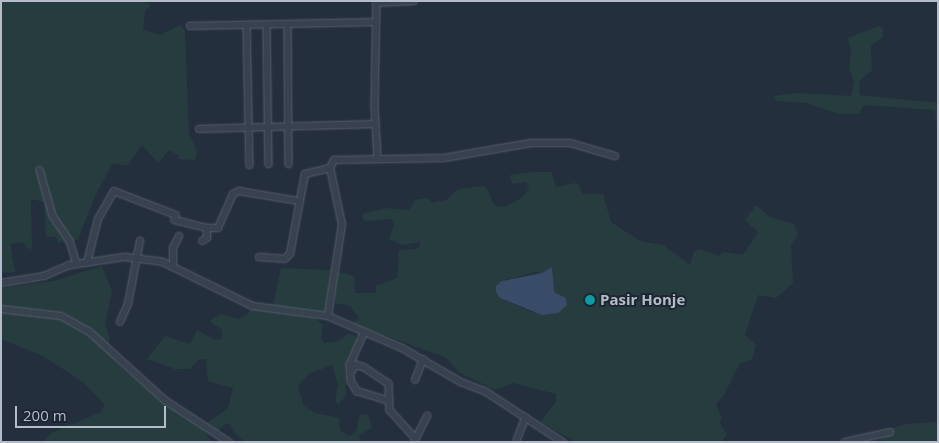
<!DOCTYPE html>
<html>
<head>
<meta charset="utf-8">
<style>
	body { margin:0 }
	#map { position:relative; width:939px; height:443px; overflow:hidden; background:#242f3e; font-family:"Open Sans",sans-serif }
	div>[style] { position:absolute }
	[style*='--x'] { left:calc(var(--x)*1px); top:calc(var(--y)*1px); width:calc(var(--w)*1px); rotate:calc(var(--a)*1deg) }
	.green>* { inset:0; background:#263c3f }
	.water>* { inset:0; background:#394c67 }
	.roads { filter:drop-shadow(0 0 1px #565f6c) drop-shadow(0 0 1px #565f6c) }
	.minor>* { height:5.5px; margin:-2.75px; padding:0 2.75px; transform-origin:2.75px; border-radius:2.75px; background:#38414e }
	.dots>* { width:14px; height:14px; translate:-50% -50%; box-sizing:border-box; border:2px solid #1d2633; border-radius:50% }
	span { translate:-50% -50%; white-space:nowrap; text-align:center; line-height:1.15; -webkit-text-stroke:4px #1d2633; paint-order:stroke }
	.poi-label { font-size:15px; color:#b4bcc9; font-weight:700 }
	.left { translate:0 -50%; text-align:left }
	.frame { position:absolute; inset:0; border:2px solid #b4bcc9; pointer-events:none }
	.scale { position:absolute; left:15px; top:406px; width:151px; height:22px; box-sizing:border-box; border:2px solid #b4bcc9; border-top:0; padding-left:6px; font-size:15px; line-height:18px; white-space:nowrap; color:#b4bcc9; -webkit-text-stroke:4px #1d2633; paint-order:stroke }
</style>
</head>
<body>
<div id="map">
	<div class="green">
		<i style="clip-path:polygon(1px 1px,141px 1px,151px 5px,145px 11px,143px 30px,161px 35px,180px 25px,185px 30px,189px 134px,197px 151px,195px 160px,179px 159px,178px 155px,169px 150px,158px 163px,142px 145px,127px 166px,113px 163px,95px 196px,78px 239px,73px 241px,58px 243px,56px 237px,46px 237px,44px 202px,31px 199px,32px 249px,26px 248px,23px 242px,10px 244px,15px 272px,1px 273px)"></i>
		<i style="clip-path:polygon(879px 26px,883px 28px,883px 37px,871px 46px,872px 70px,859px 82px,860px 95px,938px 103px,938px 141px,935px 110px,864px 105px,859px 114px,840px 114px,806px 103px,777px 101px,774px 96px,794px 93px,851px 96px,854px 81px,849px 68px,851px 51px,848px 38px)"></i>
		<i style="clip-path:polygon(evenodd,530px 172px,552px 172px,556px 187px,575px 183px,579px 185px,583px 194px,603px 194px,611px 222px,640px 241px,663px 245px,690px 265px,694px 251px,699px 249px,718px 256px,724px 252px,743px 255px,758px 232px,745px 220px,756px 205px,770px 217px,794px 224px,798px 234px,791px 245px,793px 283px,776px 298px,758px 295px,745px 335px,756px 345px,752px 359px,740px 363px,724px 395px,716px 404px,722px 418px,719px 421px,727px 435px,721px 442px,576px 442px,540px 422px,556px 402px,556px 394px,513px 383px,495px 390px,460px 373px,445px 357px,355px 325px,353px 323px,359px 318px,350px 306px,335px 303px,339px 272px,354px 276px,355px 293px,376px 293px,376px 286px,397px 278px,399px 250px,417px 249px,420px 245px,420px 242px,402px 245px,389px 239px,394px 224px,391px 219px,364px 221px,362px 214px,386px 208px,409px 210px,415px 200px,428px 198px,432px 203px,446px 200px,458px 189px,481px 186px,486px 187px,495px 206px,504px 207px,517px 201px,529px 190px,526px 182px,512px 184px,510px 175px,530px 172px,535px 272px,551px 275px,554px 292px,564px 296px,532px 312px,500px 298px,502px 281px,535px 272px)"></i>
		<i style="clip-path:polygon(102px 266px,112px 291px,105px 324px,110px 339px,107px 350px,123px 369px,204px 431px,212px 442px,44px 442px,51px 433px,101px 412px,105px 405px,83px 382px,43px 356px,1px 339px,1px 288px,54px 281px)"></i>
		<i style="clip-path:polygon(281px 268px,330px 270px,326px 312px,273px 306px)"></i>
		<i style="clip-path:polygon(251px 308px,316px 319px,323px 325px,321px 339px,324px 343px,338px 341px,350px 333px,358px 338px,345px 367px,346px 395px,338px 405px,335px 401px,338px 385px,332px 365px,308px 374px,298px 386px,304px 406px,315px 413px,339px 418px,340px 430px,349px 436px,356px 432px,360px 414px,368px 415px,372px 428px,359px 435px,361px 442px,245px 442px,235px 434px,230px 424px,225px 424px,217px 432px,207px 423px,228px 408px,233px 388px,208px 381px,206px 359px,198px 360px,190px 369px,175px 369px,147px 359px,165px 336px,190px 344px,197px 330px,215px 340px,222px 339px,222px 330px,210px 322px,213px 318px,221px 314px,239px 319px,248px 314px)"></i>
		<i style="clip-path:polygon(938px 422px,938px 442px,883px 442px,877px 433px,906px 424px)"></i>
	</div>
	<div class="water">
		<i style="clip-path:polygon(552px 267px,554px 292px,566px 298px,567px 305px,558px 313px,542px 315px,500px 298px,496px 292px,496px 286px,502px 281px,542px 273px)"></i>
	</div>
	<div class="roads">
		<div class="minor">
			<i style="--x:377;--y:1;--w:106;--a:91.1"></i>
			<i style="--x:375;--y:107;--w:50;--a:86.6"></i>
			<i style="--x:376;--y:3;--w:38;--a:-3"></i>
			<i style="--x:288;--y:24;--w:140;--a:89.6"></i>
			<i style="--x:247;--y:25;--w:140;--a:88.8"></i>
			<i style="--x:267;--y:25;--w:139;--a:89.2"></i>
			<i style="--x:190;--y:26;--w:185;--a:-1.2"></i>
			<i style="--x:199;--y:129;--w:176;--a:-1.6"></i>
			<i style="--x:40;--y:170;--w:48;--a:74.2"></i>
			<i style="--x:53;--y:216;--w:30;--a:56"></i>
			<i style="--x:70;--y:241;--w:24;--a:73"></i>
			<i style="--x:202;--y:241;--w:6;--a:-31"></i>
			<i style="--x:207;--y:238;--w:10;--a:-90"></i>
			<i style="--x:207;--y:228;--w:11;--a:0"></i>
			<i style="--x:218;--y:228;--w:37;--a:-66"></i>
			<i style="--x:233;--y:194;--w:7;--a:-27"></i>
			<i style="--x:239;--y:191;--w:61;--a:9.5"></i>
			<i style="--x:259;--y:257;--w:26;--a:4"></i>
			<i style="--x:285;--y:259;--w:7;--a:-45"></i>
			<i style="--x:290;--y:254;--w:81;--a:-79.4"></i>
			<i style="--x:305;--y:174;--w:26;--a:-13"></i>
			<i style="--x:87;--y:263;--w:45;--a:-76"></i>
			<i style="--x:98;--y:219;--w:32;--a:-60"></i>
			<i style="--x:114;--y:191;--w:66;--a:21.2"></i>
			<i style="--x:176;--y:215;--w:5;--a:101"></i>
			<i style="--x:175;--y:220;--w:33;--a:14"></i>
			<i style="--x:173;--y:266;--w:18;--a:-90"></i>
			<i style="--x:173;--y:248;--w:13;--a:-63"></i>
			<i style="--x:1;--y:283;--w:44;--a:-9.2"></i>
			<i style="--x:44;--y:276;--w:28;--a:-23"></i>
			<i style="--x:70;--y:265;--w:56;--a:-8.3"></i>
			<i style="--x:125;--y:257;--w:38;--a:7"></i>
			<i style="--x:163;--y:262;--w:100;--a:26.1"></i>
			<i style="--x:253;--y:306;--w:76;--a:7.6"></i>
			<i style="--x:328;--y:316;--w:81;--a:23.4"></i>
			<i style="--x:402;--y:348;--w:68;--a:30"></i>
			<i style="--x:461;--y:382;--w:26;--a:21"></i>
			<i style="--x:485;--y:391;--w:93;--a:33.2"></i>
			<i style="--x:1;--y:309;--w:60;--a:6.7"></i>
			<i style="--x:61;--y:316;--w:33;--a:29"></i>
			<i style="--x:90;--y:332;--w:101;--a:42.2"></i>
			<i style="--x:165;--y:400;--w:77;--a:33.3"></i>
			<i style="--x:328;--y:316;--w:92;--a:-81.3"></i>
			<i style="--x:342;--y:225;--w:58;--a:-101.9"></i>
			<i style="--x:330;--y:168;--w:9;--a:-63"></i>
			<i style="--x:334;--y:160;--w:110;--a:-1"></i>
			<i style="--x:444;--y:158;--w:88;--a:-9.8"></i>
			<i style="--x:531;--y:143;--w:39;--a:0"></i>
			<i style="--x:570;--y:143;--w:47;--a:16.1"></i>
			<i style="--x:120;--y:322;--w:20;--a:-66"></i>
			<i style="--x:128;--y:304;--w:64;--a:-79.2"></i>
			<i style="--x:364;--y:334;--w:34;--a:114"></i>
			<i style="--x:350;--y:365;--w:16;--a:86"></i>
			<i style="--x:351;--y:381;--w:12;--a:59"></i>
			<i style="--x:357;--y:391;--w:34;--a:17"></i>
			<i style="--x:351;--y:372;--w:9;--a:-54"></i>
			<i style="--x:356;--y:365;--w:8;--a:14"></i>
			<i style="--x:364;--y:367;--w:30;--a:34"></i>
			<i style="--x:389;--y:384;--w:26;--a:88"></i>
			<i style="--x:390;--y:410;--w:38;--a:48"></i>
			<i style="--x:415;--y:380;--w:22;--a:-69"></i>
			<i style="--x:414;--y:442;--w:29;--a:-63"></i>
			<i style="--x:516;--y:442;--w:26;--a:-69"></i>
			<i style="--x:845;--y:442;--w:46;--a:-12.5"></i>
		</div>
	</div>
	<div class="dots">
		<i style="left:590px;top:300px;background:#0f9aa8"></i>
	</div>
	<div class="poi-label">
		<span class="left" style="left:600px;top:300px">Pasir Honje</span>
	</div>
	<div class="frame"></div>
	<div class="scale">200 m</div>
</div>
</body>
</html>
